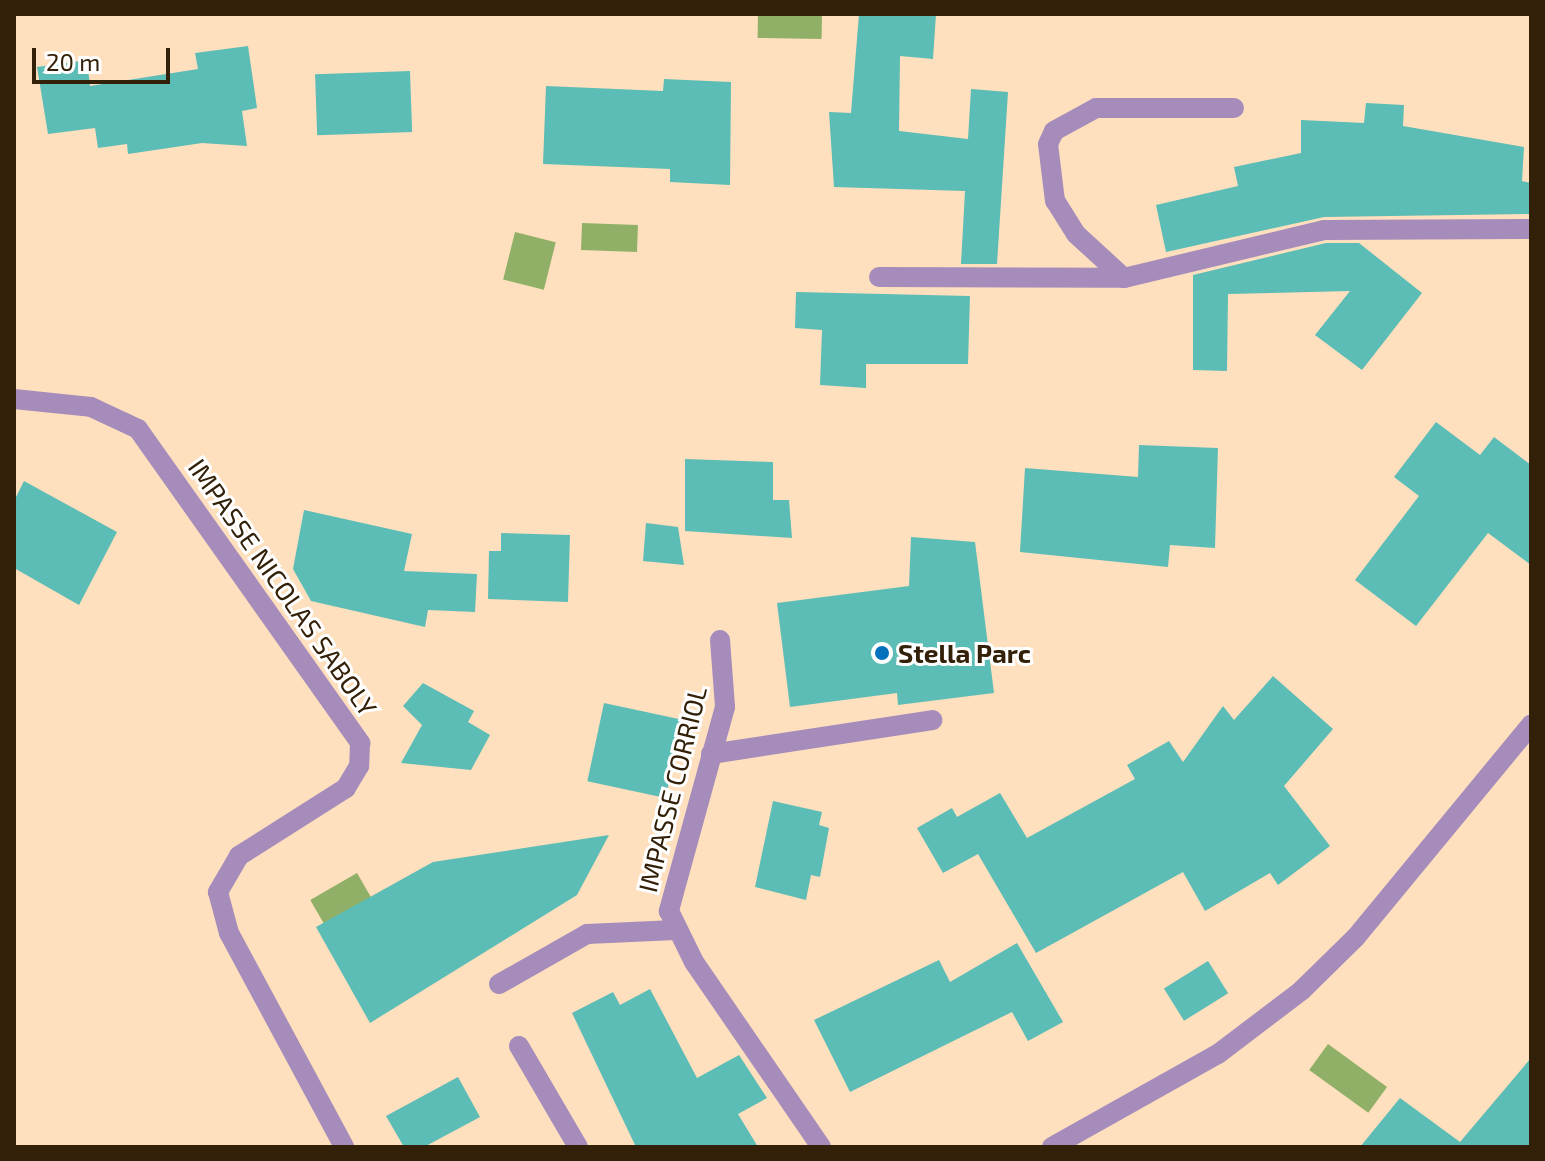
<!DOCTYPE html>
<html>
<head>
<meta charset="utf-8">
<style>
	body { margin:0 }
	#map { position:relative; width:1545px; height:1161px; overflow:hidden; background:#fedfbe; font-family:"Exo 2",sans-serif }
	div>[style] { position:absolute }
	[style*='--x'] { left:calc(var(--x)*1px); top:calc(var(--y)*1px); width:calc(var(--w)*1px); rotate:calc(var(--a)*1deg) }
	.water>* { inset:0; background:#90b067; transform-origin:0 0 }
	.building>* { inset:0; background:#5bbdb5; transform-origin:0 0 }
	.service>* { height:20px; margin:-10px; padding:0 10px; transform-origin:10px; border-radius:10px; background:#a58cbb }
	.minor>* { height:20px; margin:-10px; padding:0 10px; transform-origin:10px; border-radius:10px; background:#a58cbb }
	.tertiary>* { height:20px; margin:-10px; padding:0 10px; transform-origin:10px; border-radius:10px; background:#a58cbb }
	.dots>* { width:22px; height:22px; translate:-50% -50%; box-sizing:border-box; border:4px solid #fff; border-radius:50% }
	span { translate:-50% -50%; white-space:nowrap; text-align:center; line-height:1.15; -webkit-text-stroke:6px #fff; paint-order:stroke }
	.street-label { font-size:26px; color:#332008 }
	.poi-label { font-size:26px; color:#332008; font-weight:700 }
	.left { translate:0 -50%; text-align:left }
	.frame { position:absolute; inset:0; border:16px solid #332008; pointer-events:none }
	.scale { position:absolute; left:32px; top:48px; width:138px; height:36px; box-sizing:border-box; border:4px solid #332008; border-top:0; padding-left:10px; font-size:24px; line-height:28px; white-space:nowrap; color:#332008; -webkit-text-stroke:6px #fff; paint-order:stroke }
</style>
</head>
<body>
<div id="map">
	<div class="water">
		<i style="left:758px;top:14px;width:64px;height:24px;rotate:1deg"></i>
		<i style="left:582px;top:223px;width:56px;height:27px;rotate:2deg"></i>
		<i style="left:515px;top:232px;width:42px;height:49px;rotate:14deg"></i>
		<i style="left:357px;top:873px;width:30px;height:54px;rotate:60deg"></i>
		<i style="left:1328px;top:1044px;width:73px;height:32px;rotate:36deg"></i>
	</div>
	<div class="building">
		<i style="clip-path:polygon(859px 14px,936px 14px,933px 59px,900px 56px,899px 131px,968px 139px,971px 89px,1008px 92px,997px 264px,961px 264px,965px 191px,834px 187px,829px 112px,851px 113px)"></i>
		<i style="clip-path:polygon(248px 46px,257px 108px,242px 111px,247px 146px,202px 143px,128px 154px,127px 144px,98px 148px,95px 128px,48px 134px,37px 67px,87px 60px,90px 86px,198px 69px,195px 53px)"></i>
		<i style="left:410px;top:71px;width:61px;height:95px;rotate:88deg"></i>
		<i style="clip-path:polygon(664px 79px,731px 82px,730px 185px,670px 182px,670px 169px,543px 164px,546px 86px,663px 91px)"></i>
		<i style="clip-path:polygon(1366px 103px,1404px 105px,1403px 126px,1524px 147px,1522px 181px,1531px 183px,1531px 214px,1324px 217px,1166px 252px,1156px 205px,1238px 186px,1234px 167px,1301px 153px,1301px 120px,1364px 123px)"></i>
		<i style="clip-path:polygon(1326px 243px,1359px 243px,1422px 293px,1362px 370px,1315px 335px,1350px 291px,1228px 294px,1227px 371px,1193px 370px,1193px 275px)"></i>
		<i style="clip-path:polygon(796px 292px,970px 296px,968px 364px,866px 364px,866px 388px,820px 385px,822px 330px,795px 328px)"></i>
		<i style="clip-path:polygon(1436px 422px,1480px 455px,1494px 437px,1531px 465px,1531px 565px,1488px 533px,1416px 626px,1355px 580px,1419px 496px,1394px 477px)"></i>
		<i style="clip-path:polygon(1139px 445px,1218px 448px,1215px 548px,1170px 545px,1168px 567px,1020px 552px,1025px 468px,1138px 477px)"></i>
		<i style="clip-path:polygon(685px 459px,773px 462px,773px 500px,789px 500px,792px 538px,685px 531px)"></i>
		<i style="clip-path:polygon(24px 481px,117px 532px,79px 605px,14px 568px,14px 501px)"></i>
		<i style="clip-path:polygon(304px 510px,412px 534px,404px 571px,477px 574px,475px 612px,428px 610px,425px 627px,311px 601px,293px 569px)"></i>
		<i style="clip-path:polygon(646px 523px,678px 527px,684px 565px,643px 561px)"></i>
		<i style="clip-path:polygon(501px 533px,570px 535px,568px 602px,488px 599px,489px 551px,501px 551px)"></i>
		<i style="clip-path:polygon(911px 537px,975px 542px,994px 693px,898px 705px,897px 693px,790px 707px,777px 603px,909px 586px)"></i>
		<i style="clip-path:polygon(1273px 676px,1333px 729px,1284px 786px,1330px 846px,1278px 885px,1270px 873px,1205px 911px,1183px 872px,1036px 953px,978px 854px,943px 873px,917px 828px,952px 808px,957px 817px,1000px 793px,1027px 838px,1135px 779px,1127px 765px,1169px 741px,1183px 762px,1223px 706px,1234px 720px)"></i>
		<i style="clip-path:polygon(423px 683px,474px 711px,468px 722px,490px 735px,471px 770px,401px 763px,422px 725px,403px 706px)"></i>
		<i style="left:604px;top:703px;width:80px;height:80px;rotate:12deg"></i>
		<i style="clip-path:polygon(773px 801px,822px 812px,819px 825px,829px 828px,820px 877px,811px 875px,806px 900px,755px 887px)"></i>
		<i style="clip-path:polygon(609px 835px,577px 895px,370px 1023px,316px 927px,433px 862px)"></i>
		<i style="clip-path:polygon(1017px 943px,1063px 1022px,1028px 1041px,1012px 1012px,850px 1092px,814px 1020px,939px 960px,950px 982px)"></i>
		<i style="left:1208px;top:961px;width:38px;height:52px;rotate:58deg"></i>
		<i style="clip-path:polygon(650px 989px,697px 1078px,739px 1055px,767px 1098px,738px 1114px,758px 1147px,636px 1147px,572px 1013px,613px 992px,620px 1005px)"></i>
		<i style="clip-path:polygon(1531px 1058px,1531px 1147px,1360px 1147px,1400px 1098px,1460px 1142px)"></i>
		<i style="clip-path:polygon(458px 1077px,480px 1117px,424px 1147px,404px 1147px,386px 1116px)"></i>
	</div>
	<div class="service">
		<i style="--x:1124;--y:278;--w:65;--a:-137.5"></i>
		<i style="--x:1076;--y:234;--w:39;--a:-122"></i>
		<i style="--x:1055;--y:201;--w:57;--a:-97"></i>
		<i style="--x:1048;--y:144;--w:14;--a:-65"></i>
		<i style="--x:1054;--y:131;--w:48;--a:-28.7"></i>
		<i style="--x:1096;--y:108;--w:138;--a:0"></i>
		<i style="--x:711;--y:754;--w:224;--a:-8.7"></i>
		<i style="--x:499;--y:984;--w:101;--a:-29.6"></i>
		<i style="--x:587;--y:934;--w:88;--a:-2.6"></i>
		<i style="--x:519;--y:1046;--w:117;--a:59.7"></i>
	</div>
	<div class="minor">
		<i style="--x:879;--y:277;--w:245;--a:0.2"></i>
		<i style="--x:1124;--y:278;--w:206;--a:-13.5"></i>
		<i style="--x:1324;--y:230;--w:207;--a:-0.3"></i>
		<i style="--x:14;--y:399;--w:77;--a:5.9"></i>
		<i style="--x:91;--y:407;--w:52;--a:25.1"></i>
		<i style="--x:138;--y:429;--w:385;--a:54.7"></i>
		<i style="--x:360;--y:743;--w:23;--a:92"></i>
		<i style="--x:359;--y:766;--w:26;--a:121"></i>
		<i style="--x:346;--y:788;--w:127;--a:147.6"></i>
		<i style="--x:239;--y:856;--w:42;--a:120.3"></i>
		<i style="--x:218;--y:892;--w:42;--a:75"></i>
		<i style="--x:229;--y:933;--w:243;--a:61.7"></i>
		<i style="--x:720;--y:640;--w:67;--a:85.7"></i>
		<i style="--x:725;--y:707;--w:212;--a:105.4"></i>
		<i style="--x:669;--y:911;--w:57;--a:63.9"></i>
		<i style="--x:694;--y:962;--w:224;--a:55.5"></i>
	</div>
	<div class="tertiary">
		<i style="--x:1052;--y:1147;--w:190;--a:-29.3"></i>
		<i style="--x:1218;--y:1054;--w:104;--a:-37.2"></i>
		<i style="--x:1301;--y:991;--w:77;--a:-44.5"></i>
		<i style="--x:1356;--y:937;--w:275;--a:-50.5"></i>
	</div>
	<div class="dots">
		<i style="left:882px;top:653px;background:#0270bb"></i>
	</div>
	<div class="street-label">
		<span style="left:283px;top:587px;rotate:55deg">IMPASSE NICOLAS SABOLY</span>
		<span style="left:672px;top:789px;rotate:-76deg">IMPASSE CORRIOL</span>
	</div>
	<div class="poi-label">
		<span class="left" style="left:898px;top:653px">Stella Parc</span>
	</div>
	<div class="frame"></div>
	<div class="scale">20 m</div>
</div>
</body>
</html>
